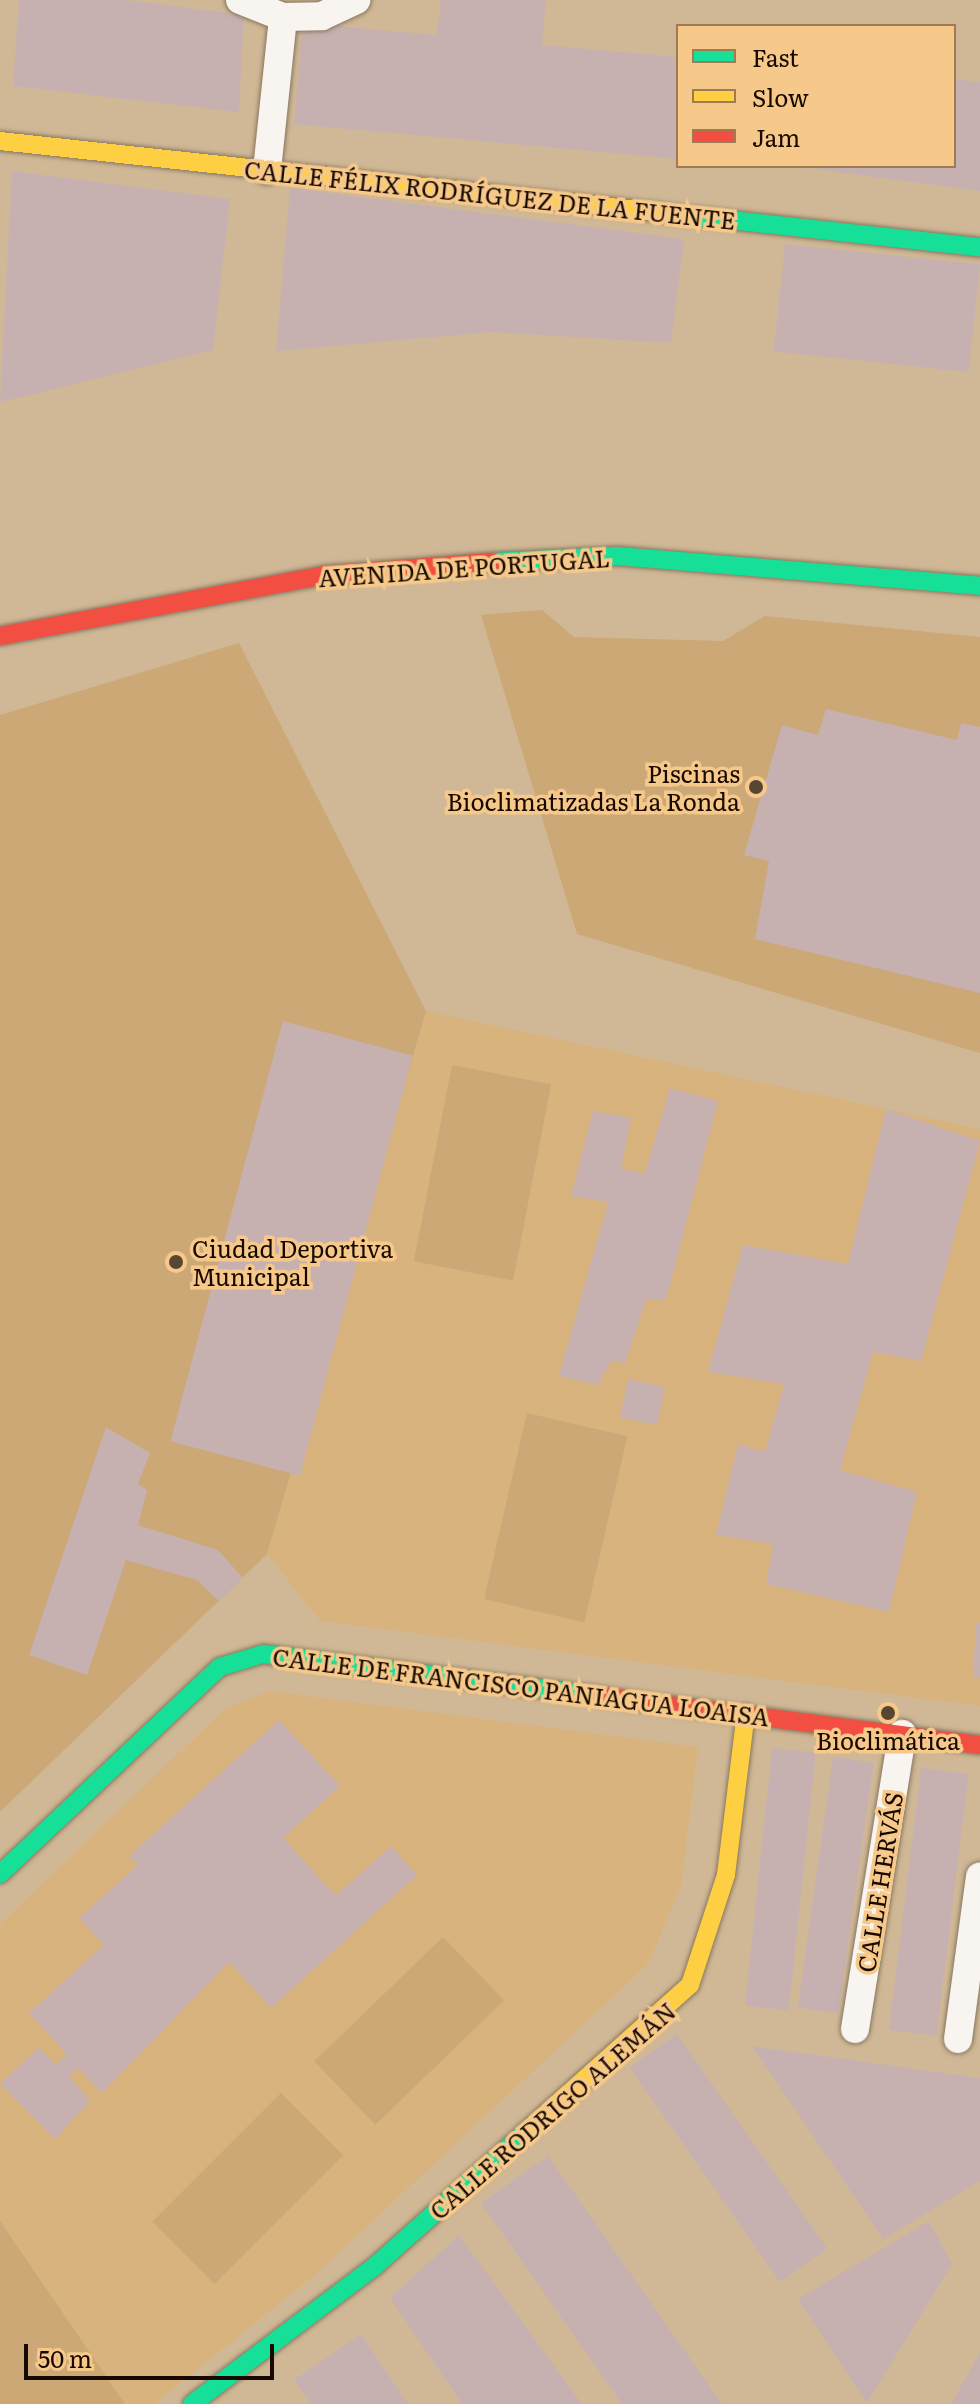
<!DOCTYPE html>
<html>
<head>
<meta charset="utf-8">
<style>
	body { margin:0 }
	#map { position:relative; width:980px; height:2404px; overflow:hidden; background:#d0b896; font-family:Literata,serif }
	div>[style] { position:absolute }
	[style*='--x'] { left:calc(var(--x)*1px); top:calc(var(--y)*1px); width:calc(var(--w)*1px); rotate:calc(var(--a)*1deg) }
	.built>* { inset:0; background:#d9b37d }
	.green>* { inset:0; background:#cba876; transform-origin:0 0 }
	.building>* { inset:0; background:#c6b1b0; transform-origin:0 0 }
	.roads { filter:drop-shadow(0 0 2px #897860) drop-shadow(0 0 2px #897860) }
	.street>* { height:28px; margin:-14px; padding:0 14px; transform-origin:14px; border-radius:14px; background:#f8f4ef }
	.fast>* { height:18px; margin:-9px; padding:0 9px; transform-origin:9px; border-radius:9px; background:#16e098 }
	.slow>* { height:18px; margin:-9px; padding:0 9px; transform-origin:9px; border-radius:9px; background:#ffcf43 }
	.jam>* { height:18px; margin:-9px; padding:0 9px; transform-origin:9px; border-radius:9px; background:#f24e42 }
	.dots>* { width:22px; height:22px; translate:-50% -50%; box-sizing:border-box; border:4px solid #f6c98a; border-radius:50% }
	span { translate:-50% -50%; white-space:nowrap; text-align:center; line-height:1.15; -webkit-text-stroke:7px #f6c98a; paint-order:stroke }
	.street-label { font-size:24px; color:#180900 }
	.poi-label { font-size:24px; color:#180900 }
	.right { translate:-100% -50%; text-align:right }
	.left { translate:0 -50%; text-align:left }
	.legend { position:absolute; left:676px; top:24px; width:280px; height:144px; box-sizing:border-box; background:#f6c98a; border:2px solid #9d7c53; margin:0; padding:10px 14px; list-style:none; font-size:24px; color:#180900 }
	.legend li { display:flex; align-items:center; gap:16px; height:40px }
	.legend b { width:40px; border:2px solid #9d7c53 }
	.scale { position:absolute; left:24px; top:2344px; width:250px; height:36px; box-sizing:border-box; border:4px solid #180900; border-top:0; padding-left:10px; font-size:24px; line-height:28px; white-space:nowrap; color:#180900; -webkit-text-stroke:6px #f6c98a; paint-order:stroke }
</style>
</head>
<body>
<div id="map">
	<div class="built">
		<i style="clip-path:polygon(426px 1011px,980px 1129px,980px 1706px,320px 1621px,267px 1554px)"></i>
		<i style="clip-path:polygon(270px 1691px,698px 1747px,681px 1887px,648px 1964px,317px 2273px,154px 2404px,125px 2404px,0 2221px,0 1924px,225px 1709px)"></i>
	</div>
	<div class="green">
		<i style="clip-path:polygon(542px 610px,574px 637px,723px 641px,765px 616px,980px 637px,980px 1053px,577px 934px,481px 615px)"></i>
		<i style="clip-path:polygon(239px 643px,426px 1011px,267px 1554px,0 1812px,0 715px)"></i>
		<i style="left:452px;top:1065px;width:101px;height:200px;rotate:11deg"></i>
		<i style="left:527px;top:1413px;width:103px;height:191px;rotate:13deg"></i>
		<i style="left:443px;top:1937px;width:88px;height:179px;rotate:46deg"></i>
		<i style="left:281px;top:2093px;width:88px;height:182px;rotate:45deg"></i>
		<i style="clip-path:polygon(0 2221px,125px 2404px,0 2404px)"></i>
	</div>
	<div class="building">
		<i style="clip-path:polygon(19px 0,126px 0,244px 15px,239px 112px,13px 86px)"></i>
		<i style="clip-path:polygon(441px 0,546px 0,542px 45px,678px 57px,678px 159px,294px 124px,303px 23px,437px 35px)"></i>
		<i style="clip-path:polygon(954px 79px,980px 82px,980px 191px,807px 168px,954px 166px)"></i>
		<i style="clip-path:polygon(12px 171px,230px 199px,213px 350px,0 402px)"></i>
		<i style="clip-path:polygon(290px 188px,684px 239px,671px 343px,492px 332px,276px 351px)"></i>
		<i style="left:785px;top:244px;width:196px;height:108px;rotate:6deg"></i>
		<i style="clip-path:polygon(826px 709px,957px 740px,961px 723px,980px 727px,980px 993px,755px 939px,769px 861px,744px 855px,782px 725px,818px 735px)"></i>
		<i style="left:283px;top:1021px;width:134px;height:435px;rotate:15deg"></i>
		<i style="clip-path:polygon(670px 1088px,718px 1101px,666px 1300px,646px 1300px,625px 1363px,611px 1361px,598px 1385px,559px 1376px,608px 1202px,571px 1196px,593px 1111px,631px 1118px,621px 1169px,645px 1173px)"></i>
		<i style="clip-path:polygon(886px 1109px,980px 1141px,921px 1361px,873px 1352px,840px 1470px,917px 1492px,889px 1612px,766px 1584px,773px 1544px,716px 1535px,738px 1444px,765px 1452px,784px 1384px,708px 1372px,743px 1245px,848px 1264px)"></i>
		<i style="left:628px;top:1379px;width:38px;height:39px;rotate:12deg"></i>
		<i style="clip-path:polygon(106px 1427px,150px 1453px,138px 1484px,147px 1490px,138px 1525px,218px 1550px,243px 1578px,219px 1601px,197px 1580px,126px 1560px,87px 1675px,29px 1655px)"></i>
		<i style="clip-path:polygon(976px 1622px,980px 1623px,980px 1678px,973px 1677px)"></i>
		<i style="clip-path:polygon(279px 1720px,340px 1786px,283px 1838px,336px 1896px,391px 1846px,417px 1875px,271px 2008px,229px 1962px,102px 2093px,78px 2068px,69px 2076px,90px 2101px,55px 2139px,0 2084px,38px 2048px,56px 2064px,67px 2054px,29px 2013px,104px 1945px,79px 1918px,138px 1865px,129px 1856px)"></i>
		<i style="left:772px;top:1748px;width:44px;height:259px;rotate:6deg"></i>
		<i style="left:833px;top:1757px;width:41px;height:253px;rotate:8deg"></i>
		<i style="left:921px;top:1768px;width:48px;height:264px;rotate:7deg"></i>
		<i style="left:677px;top:2034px;width:262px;height:58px;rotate:55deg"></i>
		<i style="clip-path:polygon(752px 2046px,980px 2078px,980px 2181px,883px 2239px)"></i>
		<i style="clip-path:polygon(548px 2156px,722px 2404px,622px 2404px,481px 2203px)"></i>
		<i style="clip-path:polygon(929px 2221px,952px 2264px,867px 2403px,798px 2299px)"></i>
		<i style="clip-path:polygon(459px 2235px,582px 2404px,462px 2404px,390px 2298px)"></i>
		<i style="clip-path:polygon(361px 2334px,408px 2404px,311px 2404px,294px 2380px)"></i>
		<i style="clip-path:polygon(980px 2352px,980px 2404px,951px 2404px)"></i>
	</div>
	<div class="roads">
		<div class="street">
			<i style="--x:240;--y:0;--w:46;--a:21.6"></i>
			<i style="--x:283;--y:17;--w:39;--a:-1"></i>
			<i style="--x:322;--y:16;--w:38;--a:-25"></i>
			<i style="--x:267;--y:170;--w:154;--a:-84"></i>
			<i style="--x:855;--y:2029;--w:299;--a:-80.9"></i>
			<i style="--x:958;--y:2039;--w:164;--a:-82.3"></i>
		</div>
		<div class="fast">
			<i style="--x:693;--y:216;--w:289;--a:6.2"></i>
			<i style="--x:492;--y:562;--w:125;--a:-2.7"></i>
			<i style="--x:617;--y:556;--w:364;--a:4.7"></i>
			<i style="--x:0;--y:1874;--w:302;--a:-43.3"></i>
			<i style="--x:220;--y:1667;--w:45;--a:-16.8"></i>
			<i style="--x:263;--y:1654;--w:338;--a:7.1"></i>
			<i style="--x:192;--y:2404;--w:229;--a:-37"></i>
			<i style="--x:375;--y:2266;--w:209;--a:-41.7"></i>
		</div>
		<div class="slow">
			<i style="--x:0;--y:141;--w:697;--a:6.18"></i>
			<i style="--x:531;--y:2127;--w:213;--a:-41.8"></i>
			<i style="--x:690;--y:1985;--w:116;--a:-71.9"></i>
			<i style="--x:726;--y:1875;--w:163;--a:-83"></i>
		</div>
		<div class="jam">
			<i style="--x:0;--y:636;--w:331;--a:-10.6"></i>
			<i style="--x:325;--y:575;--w:168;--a:-4.5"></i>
			<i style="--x:598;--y:1696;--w:385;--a:7.3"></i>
		</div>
	</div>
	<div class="dots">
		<i style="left:756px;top:787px;background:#584634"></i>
		<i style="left:176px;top:1262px;background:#584634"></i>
		<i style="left:888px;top:1713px;background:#584634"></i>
	</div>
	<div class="street-label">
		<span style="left:490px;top:194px;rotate:6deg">CALLE FÉLIX RODRÍGUEZ DE LA FUENTE</span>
		<span style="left:464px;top:567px;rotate:-4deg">AVENIDA DE PORTUGAL</span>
		<span style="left:521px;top:1686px;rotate:7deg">CALLE DE FRANCISCO PANIAGUA LOAISA</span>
		<span style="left:879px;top:1882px;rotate:-81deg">CALLE HERVÁS</span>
		<span style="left:552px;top:2110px;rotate:-41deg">CALLE RODRIGO ALEMÁN</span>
	</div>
	<div class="poi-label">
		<span class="right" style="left:740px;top:787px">Piscinas<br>Bioclimatizadas La Ronda</span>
		<span class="left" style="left:192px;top:1262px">Ciudad Deportiva<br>Municipal</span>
		<span style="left:888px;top:1740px">Bioclimática</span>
	</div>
	<ul class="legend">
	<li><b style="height:10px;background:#16e098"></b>Fast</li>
	<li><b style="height:10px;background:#ffcf43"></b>Slow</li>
	<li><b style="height:10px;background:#f24e42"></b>Jam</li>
	</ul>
	<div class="scale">50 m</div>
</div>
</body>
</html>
